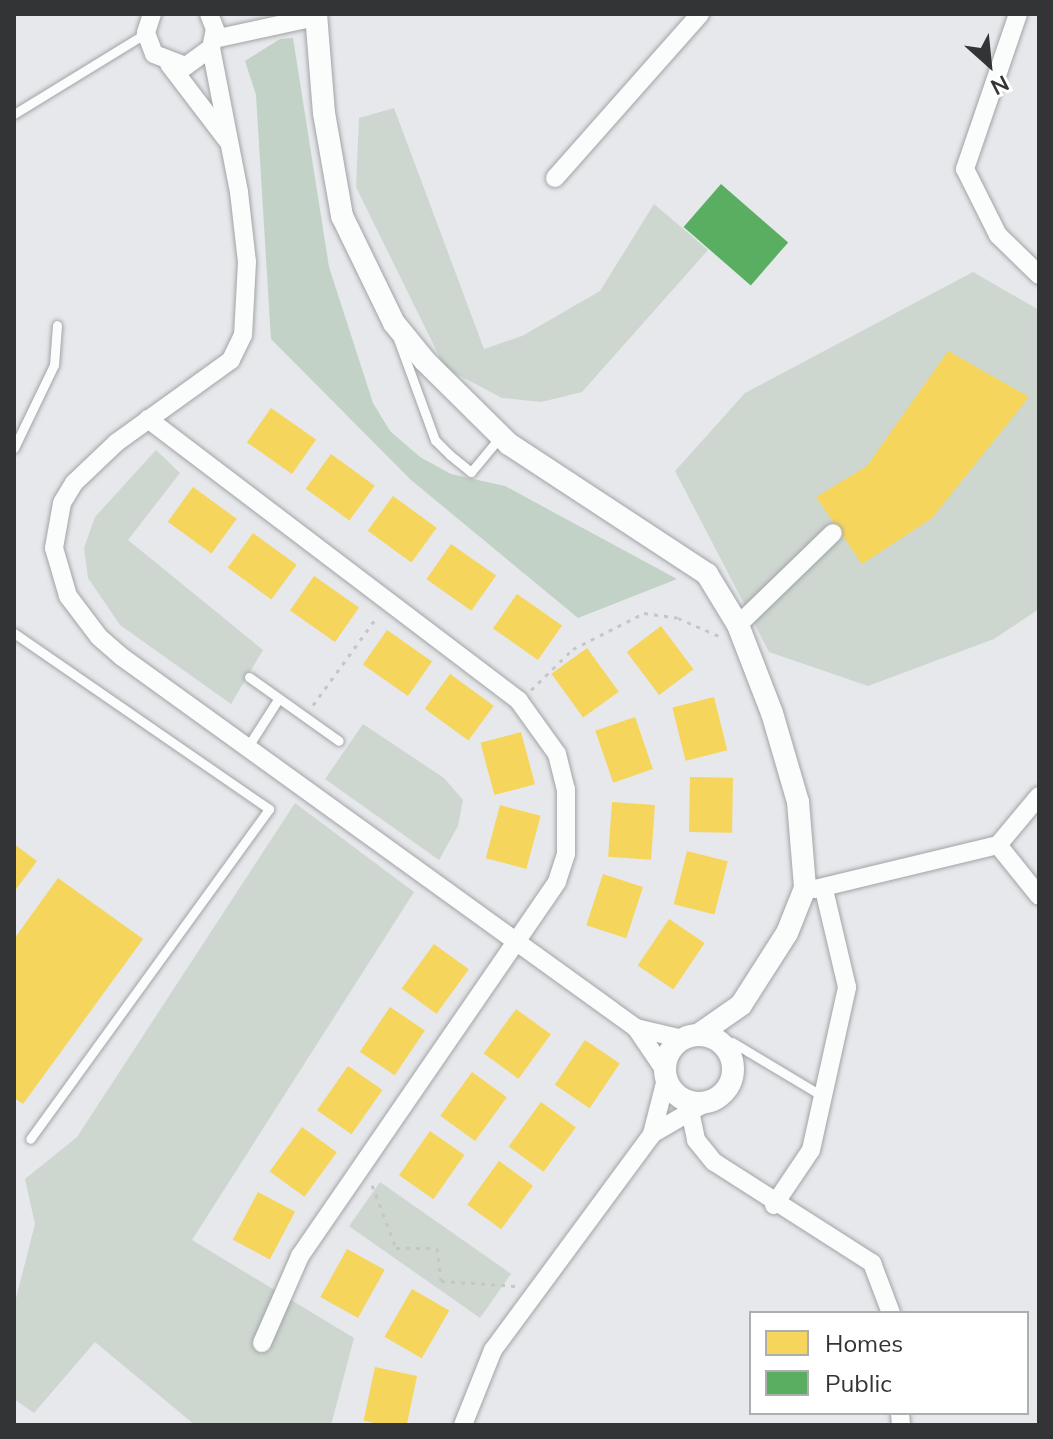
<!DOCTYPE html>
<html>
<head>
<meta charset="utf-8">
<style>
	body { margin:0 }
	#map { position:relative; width:1053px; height:1439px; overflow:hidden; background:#e6e8eb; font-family:Mulish,sans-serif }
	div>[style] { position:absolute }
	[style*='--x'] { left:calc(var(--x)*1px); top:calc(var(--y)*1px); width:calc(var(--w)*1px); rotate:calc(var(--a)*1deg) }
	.green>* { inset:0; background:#cdd7d0; transform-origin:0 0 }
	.forest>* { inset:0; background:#c2d2c6 }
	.homes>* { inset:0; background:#f6d55c; transform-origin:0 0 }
	.public>* { inset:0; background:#5aae61; transform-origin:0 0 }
	.path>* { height:3px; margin-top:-1.5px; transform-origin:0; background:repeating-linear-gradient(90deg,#c6c6c7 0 4px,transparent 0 10px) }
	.roads { filter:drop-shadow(0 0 2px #a2a3a6) drop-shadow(0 0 2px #a2a3a6) }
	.service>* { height:9px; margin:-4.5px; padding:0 4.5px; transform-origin:4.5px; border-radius:4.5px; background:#fbfcfc }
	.minor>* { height:18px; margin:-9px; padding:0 9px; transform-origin:9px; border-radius:9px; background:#fbfcfc }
	.tertiary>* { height:22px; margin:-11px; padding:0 11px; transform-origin:11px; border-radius:11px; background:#fbfcfc }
	.tertiary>.ring { margin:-11px; padding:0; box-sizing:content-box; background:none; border:22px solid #fbfcfc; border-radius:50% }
	span { translate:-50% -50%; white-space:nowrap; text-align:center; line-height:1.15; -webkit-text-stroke:8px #fff; paint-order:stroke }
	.frame { position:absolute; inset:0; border:16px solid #333436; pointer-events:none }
	.legend { position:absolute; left:749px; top:1311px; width:280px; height:104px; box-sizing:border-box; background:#fff; border:2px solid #adaeaf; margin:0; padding:10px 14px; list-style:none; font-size:24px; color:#333436 }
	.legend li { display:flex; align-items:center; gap:16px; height:40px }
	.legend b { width:40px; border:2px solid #adaeaf }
	.north { position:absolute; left:949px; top:24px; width:80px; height:80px; -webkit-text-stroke:6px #fff; paint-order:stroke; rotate:153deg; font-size:22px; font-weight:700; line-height:32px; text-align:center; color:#333436 }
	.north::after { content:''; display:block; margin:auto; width:28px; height:36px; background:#333436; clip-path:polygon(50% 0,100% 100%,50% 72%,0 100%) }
</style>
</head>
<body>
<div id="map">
	<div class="green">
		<i style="clip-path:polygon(394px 108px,484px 349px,522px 336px,600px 291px,654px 204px,708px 250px,582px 392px,541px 402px,502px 398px,445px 368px,356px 187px,359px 118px)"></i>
		<i style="clip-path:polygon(973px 272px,1039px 310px,1039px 609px,994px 639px,868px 686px,769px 652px,675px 471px,745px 393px)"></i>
		<i style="clip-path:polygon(156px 450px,180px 473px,128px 540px,263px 650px,231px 704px,120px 625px,88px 578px,84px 548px,95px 517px)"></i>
		<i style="clip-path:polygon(363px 724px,444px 778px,463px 800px,458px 826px,439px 860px,325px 779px)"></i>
		<i style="clip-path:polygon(295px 803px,414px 892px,192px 1240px,354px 1338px,331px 1425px,195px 1425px,95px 1342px,34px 1413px,14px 1399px,14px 1306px,35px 1224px,25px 1179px,77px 1137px)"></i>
		<i style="left:380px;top:1182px;width:160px;height:54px;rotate:35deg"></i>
	</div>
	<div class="forest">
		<i style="clip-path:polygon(293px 38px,329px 267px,373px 403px,390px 431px,420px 457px,451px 474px,505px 486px,677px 579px,578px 618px,411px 480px,271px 339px,256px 95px,245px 61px,280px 39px)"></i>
	</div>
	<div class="homes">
		<i style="clip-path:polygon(948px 351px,1029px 397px,932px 518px,862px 564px,816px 497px,867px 466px)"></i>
		<i style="left:271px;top:408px;width:55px;height:42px;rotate:35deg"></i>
		<i style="left:331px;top:454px;width:54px;height:43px;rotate:36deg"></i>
		<i style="left:193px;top:487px;width:54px;height:43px;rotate:36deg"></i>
		<i style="left:393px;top:496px;width:54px;height:43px;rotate:36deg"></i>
		<i style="left:253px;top:533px;width:54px;height:43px;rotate:36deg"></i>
		<i style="left:451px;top:544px;width:55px;height:43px;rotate:35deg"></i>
		<i style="left:314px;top:576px;width:55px;height:42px;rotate:35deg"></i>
		<i style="left:517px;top:594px;width:55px;height:42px;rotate:35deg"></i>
		<i style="left:661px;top:626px;width:54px;height:43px;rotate:53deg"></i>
		<i style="left:387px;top:630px;width:55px;height:42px;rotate:35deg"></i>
		<i style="left:587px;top:648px;width:54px;height:44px;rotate:54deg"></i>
		<i style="left:450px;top:674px;width:54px;height:43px;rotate:36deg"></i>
		<i style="left:714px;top:697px;width:55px;height:43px;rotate:76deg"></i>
		<i style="left:635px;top:717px;width:55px;height:42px;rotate:71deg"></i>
		<i style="left:521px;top:732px;width:54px;height:42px;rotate:75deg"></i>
		<i style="left:690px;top:777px;width:43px;height:55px;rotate:1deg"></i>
		<i style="left:612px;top:802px;width:43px;height:55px;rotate:4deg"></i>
		<i style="left:500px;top:805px;width:42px;height:55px;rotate:15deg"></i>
		<i style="clip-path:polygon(14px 844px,37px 861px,14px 892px)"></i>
		<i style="left:687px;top:851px;width:42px;height:55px;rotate:14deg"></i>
		<i style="left:603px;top:874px;width:42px;height:54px;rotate:18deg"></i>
		<i style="clip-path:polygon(58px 878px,143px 939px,23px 1104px,14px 1098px,14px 939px)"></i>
		<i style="left:669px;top:919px;width:43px;height:56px;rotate:34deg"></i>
		<i style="left:434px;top:944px;width:43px;height:55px;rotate:36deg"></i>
		<i style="left:390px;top:1007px;width:42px;height:54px;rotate:34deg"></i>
		<i style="left:516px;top:1009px;width:43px;height:55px;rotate:36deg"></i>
		<i style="left:585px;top:1040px;width:42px;height:54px;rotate:34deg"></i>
		<i style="left:348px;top:1066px;width:42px;height:54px;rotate:35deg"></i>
		<i style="left:472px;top:1072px;width:43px;height:54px;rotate:36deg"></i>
		<i style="left:541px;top:1102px;width:43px;height:55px;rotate:36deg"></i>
		<i style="left:302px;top:1127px;width:43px;height:55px;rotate:36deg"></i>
		<i style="left:430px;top:1131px;width:42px;height:54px;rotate:35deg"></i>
		<i style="left:499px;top:1161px;width:42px;height:54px;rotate:36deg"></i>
		<i style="left:258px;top:1192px;width:42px;height:54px;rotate:28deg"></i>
		<i style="left:347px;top:1249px;width:43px;height:55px;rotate:29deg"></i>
		<i style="left:412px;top:1289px;width:43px;height:55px;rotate:30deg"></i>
		<i style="left:375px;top:1367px;width:43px;height:55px;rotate:12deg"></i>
	</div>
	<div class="public">
		<i style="left:721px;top:184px;width:89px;height:57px;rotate:41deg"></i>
	</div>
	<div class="path">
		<i style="--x:531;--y:690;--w:59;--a:-44.3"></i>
		<i style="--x:573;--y:649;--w:80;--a:-26.9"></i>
		<i style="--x:644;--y:613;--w:34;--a:8"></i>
		<i style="--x:678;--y:618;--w:47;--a:23.8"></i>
		<i style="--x:313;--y:705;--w:109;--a:-54"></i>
		<i style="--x:372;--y:1185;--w:67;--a:69.1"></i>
		<i style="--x:396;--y:1248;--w:41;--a:0"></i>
		<i style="--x:437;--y:1248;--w:33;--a:83"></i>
		<i style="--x:441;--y:1281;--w:75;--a:3.8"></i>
	</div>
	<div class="roads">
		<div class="service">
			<i style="--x:14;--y:114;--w:155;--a:-31.5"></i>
			<i style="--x:398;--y:339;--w:108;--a:69.9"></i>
			<i style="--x:435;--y:440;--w:21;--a:45"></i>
			<i style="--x:450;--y:455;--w:27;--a:39"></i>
			<i style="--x:471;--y:472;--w:45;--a:-50.4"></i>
			<i style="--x:14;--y:448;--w:92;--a:-64.3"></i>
			<i style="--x:54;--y:365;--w:40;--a:-85.7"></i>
			<i style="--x:14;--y:633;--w:310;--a:34.6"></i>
			<i style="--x:269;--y:809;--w:407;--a:125.9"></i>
			<i style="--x:249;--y:677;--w:110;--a:35.4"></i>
			<i style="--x:247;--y:748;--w:59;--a:-57.4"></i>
			<i style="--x:732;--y:1042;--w:107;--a:30.9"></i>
		</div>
		<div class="minor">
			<i style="--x:152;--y:14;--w:20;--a:108"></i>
			<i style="--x:146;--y:33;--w:22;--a:69"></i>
			<i style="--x:154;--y:54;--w:34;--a:21"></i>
			<i style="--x:186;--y:66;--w:31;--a:-36"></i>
			<i style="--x:211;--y:48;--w:19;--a:-78"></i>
			<i style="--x:215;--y:29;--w:16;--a:-112"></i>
			<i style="--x:1018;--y:14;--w:164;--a:108.9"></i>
			<i style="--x:965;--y:169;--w:74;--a:63.4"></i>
			<i style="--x:998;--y:235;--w:57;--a:44.3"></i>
			<i style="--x:214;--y:39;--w:104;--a:-12.2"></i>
			<i style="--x:211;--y:48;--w:147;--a:79"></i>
			<i style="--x:239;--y:192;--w:70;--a:83.5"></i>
			<i style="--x:247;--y:262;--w:73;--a:93.1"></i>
			<i style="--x:243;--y:335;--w:28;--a:116"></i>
			<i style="--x:231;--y:360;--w:142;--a:144.2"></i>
			<i style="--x:116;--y:443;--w:58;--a:136.4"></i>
			<i style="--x:74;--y:483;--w:23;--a:121"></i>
			<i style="--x:62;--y:503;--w:46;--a:100.1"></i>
			<i style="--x:54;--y:548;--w:50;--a:73.7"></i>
			<i style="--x:68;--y:596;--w:51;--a:52.9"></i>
			<i style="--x:99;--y:637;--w:30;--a:41"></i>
			<i style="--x:122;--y:657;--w:634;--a:35.82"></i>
			<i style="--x:636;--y:1028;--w:50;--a:55.7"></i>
			<i style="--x:169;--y:64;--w:96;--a:52.7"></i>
			<i style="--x:555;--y:178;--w:219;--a:-48.5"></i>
			<i style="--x:148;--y:419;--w:466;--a:37.2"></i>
			<i style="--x:519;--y:701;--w:65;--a:54.4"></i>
			<i style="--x:557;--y:754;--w:36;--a:76"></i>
			<i style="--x:566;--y:789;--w:65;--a:90"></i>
			<i style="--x:566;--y:854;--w:29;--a:108"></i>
			<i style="--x:557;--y:882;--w:454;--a:124.5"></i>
			<i style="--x:300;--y:1256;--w:95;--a:113.6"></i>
			<i style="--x:738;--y:625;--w:132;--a:-44.1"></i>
			<i style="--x:998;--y:845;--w:64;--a:-50.1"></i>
			<i style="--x:815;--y:889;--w:188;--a:-13.5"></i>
			<i style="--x:998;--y:845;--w:65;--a:51.2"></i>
			<i style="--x:636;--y:1028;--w:48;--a:13.2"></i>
			<i style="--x:690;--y:1111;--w:30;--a:78"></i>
			<i style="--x:696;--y:1140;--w:28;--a:51"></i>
			<i style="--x:714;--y:1162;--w:188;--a:32.6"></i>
			<i style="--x:872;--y:1263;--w:53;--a:69.2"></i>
			<i style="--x:652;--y:1134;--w:64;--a:-30.2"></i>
			<i style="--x:774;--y:1205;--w:66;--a:-56.1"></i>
			<i style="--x:811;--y:1150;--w:167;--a:-77.5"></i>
			<i style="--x:847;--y:987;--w:100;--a:-103.3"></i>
			<i style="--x:900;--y:1413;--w:12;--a:85"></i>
			<i style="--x:463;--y:1425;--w:81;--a:-68.2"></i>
			<i style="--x:493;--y:1350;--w:268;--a:-53.6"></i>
			<i style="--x:652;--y:1134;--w:57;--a:-75.7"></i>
		</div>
		<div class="tertiary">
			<i style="--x:316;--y:14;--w:99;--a:85.4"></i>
			<i style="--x:324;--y:113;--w:105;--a:80.1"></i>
			<i style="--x:342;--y:216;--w:119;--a:64.1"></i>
			<i style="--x:394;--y:323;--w:49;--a:50.8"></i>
			<i style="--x:425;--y:361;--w:118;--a:44.7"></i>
			<i style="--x:509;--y:444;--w:237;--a:33.3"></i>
			<i style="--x:707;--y:574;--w:60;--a:58.7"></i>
			<i style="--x:738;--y:625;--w:94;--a:68.9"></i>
			<i style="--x:772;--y:713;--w:93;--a:73.7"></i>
			<i style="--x:798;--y:802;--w:86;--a:85.3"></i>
			<i style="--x:805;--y:888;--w:48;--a:111.8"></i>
			<i style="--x:787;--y:933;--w:85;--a:122.6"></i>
			<i style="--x:741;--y:1005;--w:52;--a:145.1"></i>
			<i class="ring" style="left:665px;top:1035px;width:46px;height:46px"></i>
		</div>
	</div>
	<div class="frame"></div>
	<ul class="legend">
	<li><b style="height:22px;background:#f6d55c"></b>Homes</li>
	<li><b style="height:22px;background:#5aae61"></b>Public</li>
	</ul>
	<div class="north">N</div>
</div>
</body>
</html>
